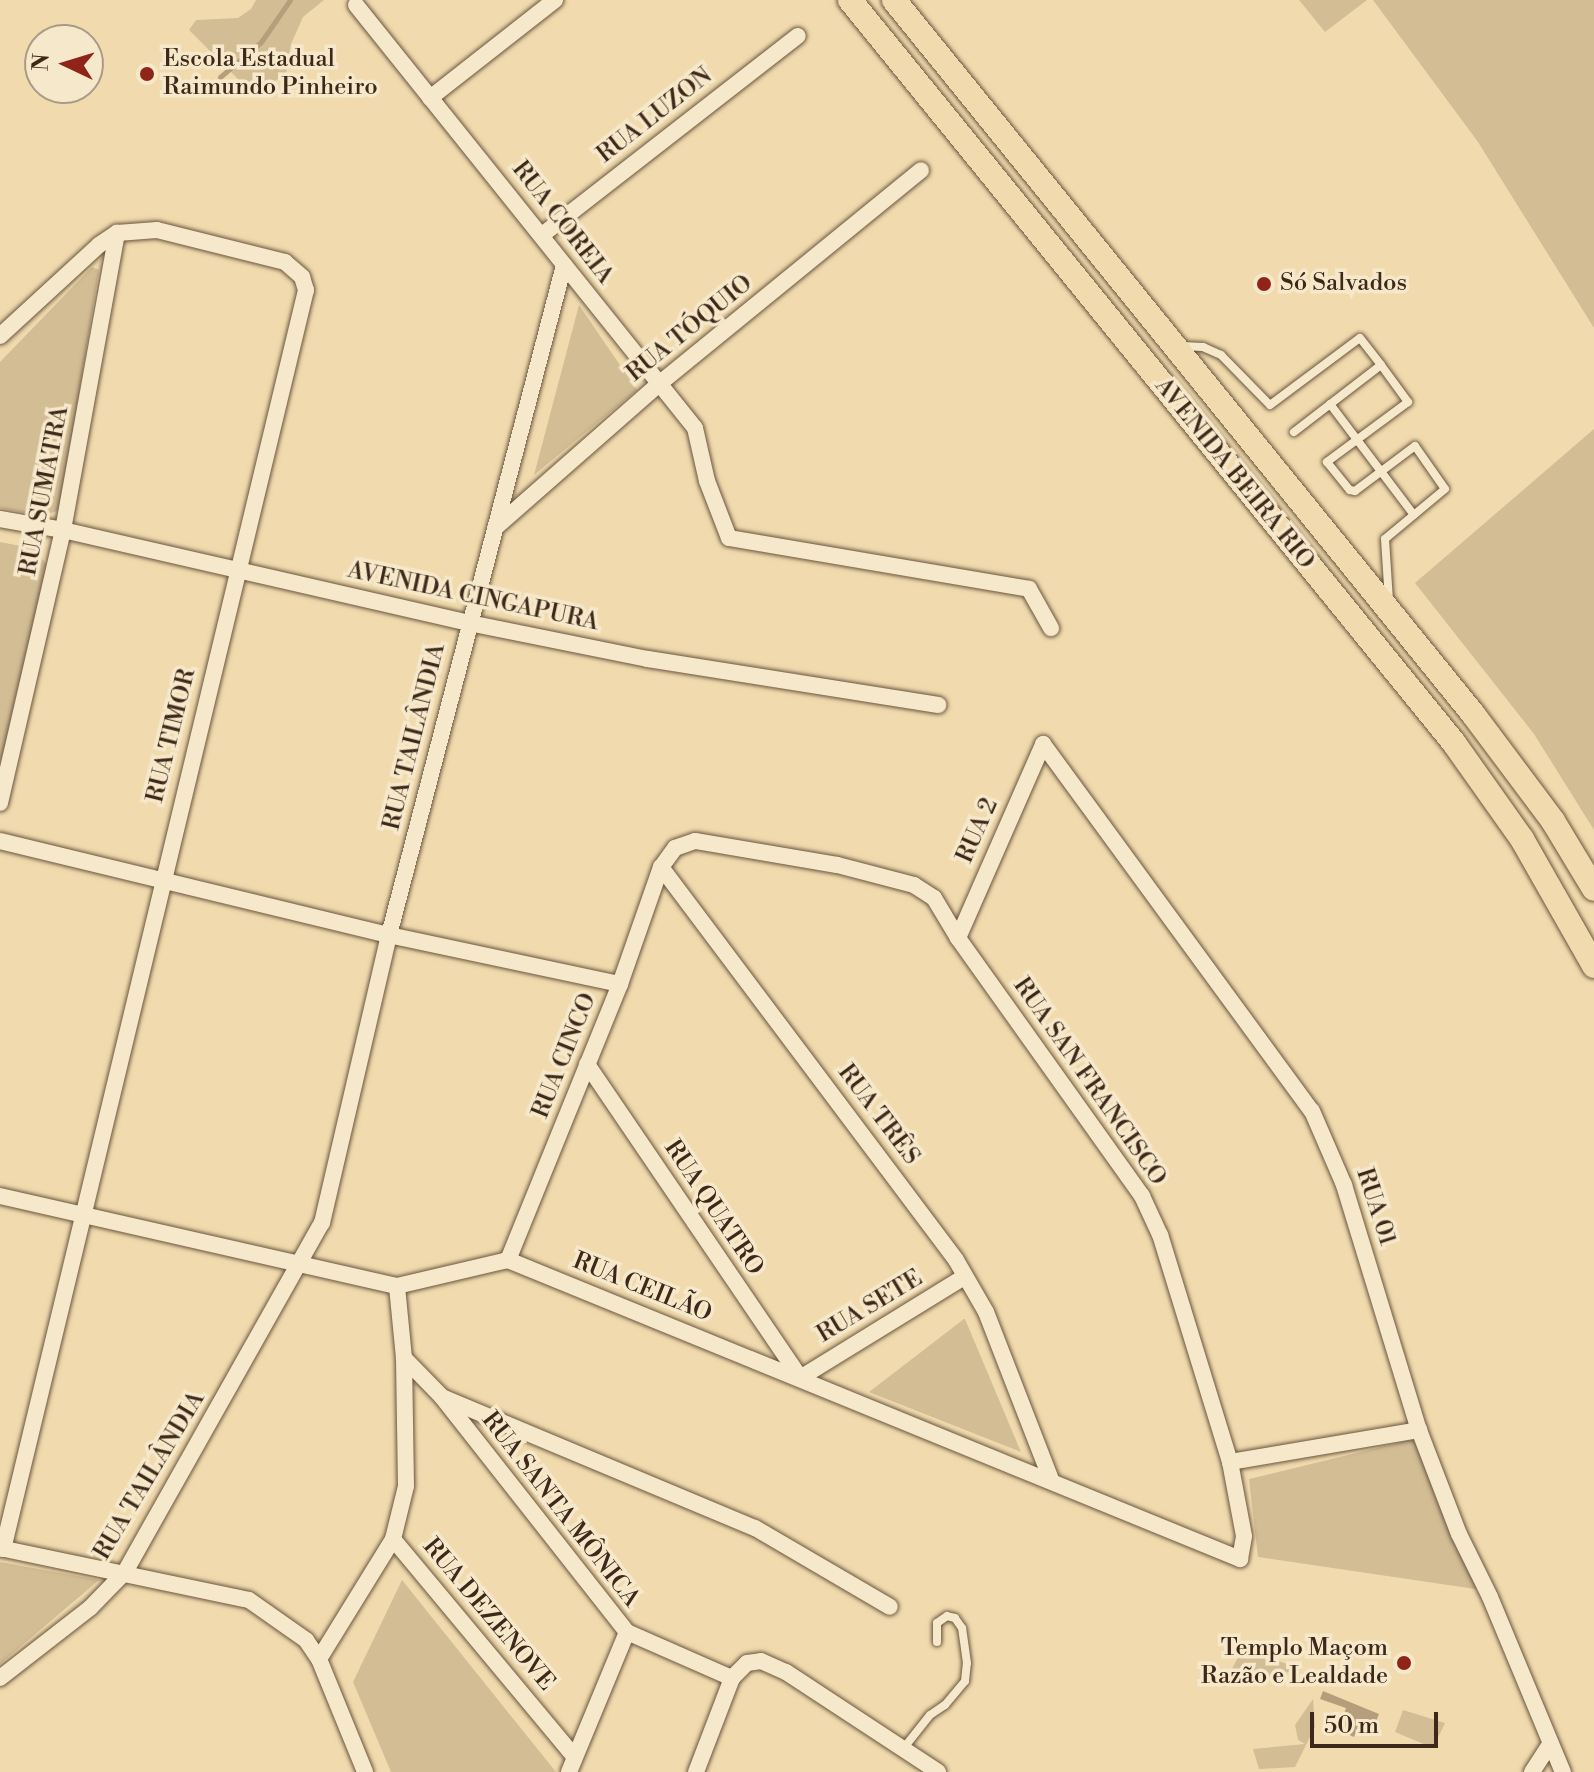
<!DOCTYPE html>
<html>
<head>
<meta charset="utf-8">
<style>
	body { margin:0 }
	#map { position:relative; width:1594px; height:1772px; overflow:hidden; background:#f1dbae; font-family:"Libre Bodoni",serif }
	div>[style] { position:absolute }
	[style*='--x'] { left:calc(var(--x)*1px); top:calc(var(--y)*1px); width:calc(var(--w)*1px); rotate:calc(var(--a)*1deg) }
	.green>* { inset:0; background:#d2bd95 }
	.water>* { inset:0; background:#b49e7c }
	.stream>* { height:5px; margin:-2.5px; padding:0 2.5px; transform-origin:2.5px; border-radius:2.5px; background:#b49e7c }
	.roads { filter:drop-shadow(0 0 2px #6a553f) drop-shadow(0 0 2px #6a553f) }
	.lane>* { height:8px; margin:-4px; padding:0 4px; transform-origin:4px; border-radius:4px; background:#f6e8ca }
	.street>* { height:16px; margin:-8px; padding:0 8px; transform-origin:8px; border-radius:8px; background:#f6e8ca }
	.primary>* { height:24px; margin:-12px; padding:0 12px; transform-origin:12px; border-radius:12px; background:#f1dbae }
	.dots>* { width:22px; height:22px; translate:-50% -50%; box-sizing:border-box; border:4px solid #f6e8ca; border-radius:50% }
	span { translate:-50% -50%; white-space:nowrap; text-align:center; line-height:1.15; -webkit-text-stroke:7px #f6e8ca; paint-order:stroke }
	.poi-label { font-size:24px; color:#3d281a }
	.left { translate:0 -50%; text-align:left }
	.right { translate:-100% -50%; text-align:right }
	.street-label { font-size:24px; color:#3d281a }
	.north { position:absolute; left:24px; top:24px; width:80px; height:80px; box-sizing:border-box; background:#f6e8ca; border:2px solid #ac9b84; border-radius:50%; rotate:274deg; font-size:22px; font-weight:700; line-height:32px; text-align:center; color:#3d281a }
	.north::after { content:''; display:block; margin:auto; width:28px; height:36px; background:#8f2418; clip-path:polygon(50% 0,100% 100%,50% 72%,0 100%) }
	.scale { position:absolute; left:1310px; top:1712px; width:128px; height:36px; box-sizing:border-box; border:4px solid #3d281a; border-top:0; padding-left:10px; font-size:24px; line-height:28px; white-space:nowrap; color:#3d281a; -webkit-text-stroke:6px #f6e8ca; paint-order:stroke }
</style>
</head>
<body>
<div id="map">
	<div class="green">
		<i style="clip-path:polygon(256px 0,324px 0,303px 17px,291px 44px,286px 74px,264px 88px,239px 80px,189px 30px,196px 20px,238px 18px,251px 9px)"></i>
		<i style="clip-path:polygon(1299px 0,1367px 0,1325px 32px)"></i>
		<i style="clip-path:polygon(1373px 0,1594px 0,1594px 328px,1478px 142px)"></i>
		<i style="clip-path:polygon(92px 267px,99px 270px,60px 510px,42px 516px,0 508px,0 362px)"></i>
		<i style="clip-path:polygon(579px 305px,637px 390px,534px 475px)"></i>
		<i style="clip-path:polygon(1594px 429px,1594px 830px,1534px 734px,1415px 583px)"></i>
		<i style="clip-path:polygon(0 542px,36px 549px,47px 566px,0 765px)"></i>
		<i style="clip-path:polygon(964px 1319px,965px 1319px,1021px 1452px,869px 1392px)"></i>
		<i style="clip-path:polygon(1414px 1439px,1482px 1590px,1258px 1557px,1249px 1479px)"></i>
		<i style="clip-path:polygon(0 1562px,99px 1580px,0 1664px)"></i>
		<i style="clip-path:polygon(402px 1580px,556px 1772px,391px 1772px,353px 1682px)"></i>
		<i style="clip-path:polygon(1242px 1649px,1302px 1669px,1223px 1687px)"></i>
		<i style="clip-path:polygon(1313px 1699px,1315px 1727px,1295px 1767px,1259px 1769px,1253px 1749px,1305px 1744px,1298px 1740px,1295px 1725px)"></i>
		<i style="clip-path:polygon(1403px 1710px,1445px 1723px,1433px 1748px,1395px 1732px)"></i>
	</div>
	<div class="water">
		<i style="clip-path:polygon(1323px 1691px,1379px 1714px,1375px 1724px,1361px 1719px,1354px 1737px,1339px 1730px,1346px 1708px,1320px 1699px)"></i>
	</div>
	<div class="stream">
		<i style="--x:220;--y:77;--w:54;--a:-40.5"></i>
		<i style="--x:261;--y:42;--w:51;--a:-55.4"></i>
	</div>
	<div class="roads">
		<div class="lane">
			<i style="--x:1182;--y:346;--w:21;--a:3"></i>
			<i style="--x:1203;--y:347;--w:20;--a:24"></i>
			<i style="--x:1221;--y:355;--w:70;--a:45.6"></i>
			<i style="--x:1270;--y:405;--w:112;--a:-36.7"></i>
			<i style="--x:1360;--y:338;--w:34;--a:52"></i>
			<i style="--x:1381;--y:365;--w:110;--a:142.4"></i>
			<i style="--x:1381;--y:365;--w:46;--a:53.9"></i>
			<i style="--x:1408;--y:402;--w:101;--a:143.5"></i>
			<i style="--x:1327;--y:462;--w:36;--a:51"></i>
			<i style="--x:1350;--y:490;--w:5;--a:11"></i>
			<i style="--x:1355;--y:491;--w:75;--a:-36.9"></i>
			<i style="--x:1415;--y:446;--w:52;--a:55.1"></i>
			<i style="--x:1445;--y:489;--w:78;--a:140.2"></i>
			<i style="--x:1385;--y:539;--w:62;--a:86.3"></i>
			<i style="--x:1330;--y:404;--w:139;--a:52.9"></i>
			<i style="--x:903;--y:1749;--w:43;--a:-51.5"></i>
			<i style="--x:930;--y:1715;--w:18;--a:-34"></i>
			<i style="--x:945;--y:1705;--w:31;--a:-50"></i>
			<i style="--x:965;--y:1681;--w:18;--a:-84"></i>
			<i style="--x:967;--y:1663;--w:35;--a:-98"></i>
			<i style="--x:962;--y:1628;--w:12;--a:-125"></i>
			<i style="--x:955;--y:1618;--w:8;--a:-166"></i>
			<i style="--x:947;--y:1616;--w:12;--a:145"></i>
			<i style="--x:937;--y:1623;--w:19;--a:90"></i>
		</div>
		<div class="street">
			<i style="--x:356;--y:5;--w:542;--a:51.29"></i>
			<i style="--x:695;--y:428;--w:54;--a:77.2"></i>
			<i style="--x:707;--y:481;--w:61;--a:68.9"></i>
			<i style="--x:729;--y:538;--w:304;--a:9.6"></i>
			<i style="--x:1029;--y:589;--w:45;--a:60.6"></i>
			<i style="--x:430;--y:98;--w:159;--a:-38.1"></i>
			<i style="--x:542;--y:235;--w:324;--a:-37.9"></i>
			<i style="--x:0;--y:336;--w:134;--a:-42.6"></i>
			<i style="--x:99;--y:245;--w:22;--a:-34"></i>
			<i style="--x:117;--y:233;--w:40;--a:-4.3"></i>
			<i style="--x:157;--y:230;--w:132;--a:14"></i>
			<i style="--x:285;--y:262;--w:23;--a:41"></i>
			<i style="--x:302;--y:277;--w:14;--a:73"></i>
			<i style="--x:306;--y:290;--w:1295;--a:103.53"></i>
			<i style="--x:0;--y:519;--w:64;--a:9.9"></i>
			<i style="--x:63;--y:530;--w:417;--a:12.9"></i>
			<i style="--x:469;--y:623;--w:183;--a:11.4"></i>
			<i style="--x:648;--y:659;--w:294;--a:9"></i>
			<i style="--x:495;--y:528;--w:218;--a:-41.3"></i>
			<i style="--x:659;--y:384;--w:338;--a:-39.2"></i>
			<i style="--x:0;--y:803;--w:280;--a:-77"></i>
			<i style="--x:63;--y:530;--w:302;--a:-79.7"></i>
			<i style="--x:0;--y:841;--w:400;--a:13.6"></i>
			<i style="--x:389;--y:935;--w:236;--a:12"></i>
			<i style="--x:958;--y:938;--w:212;--a:-66.3"></i>
			<i style="--x:1043;--y:744;--w:455;--a:53.8"></i>
			<i style="--x:1312;--y:1111;--w:81;--a:66.6"></i>
			<i style="--x:1344;--y:1185;--w:256;--a:73"></i>
			<i style="--x:1419;--y:1430;--w:111;--a:69"></i>
			<i style="--x:1459;--y:1534;--w:70;--a:63.8"></i>
			<i style="--x:1490;--y:1597;--w:190;--a:67.4"></i>
			<i style="--x:587;--y:1064;--w:379;--a:55.8"></i>
			<i style="--x:800;--y:1378;--w:193;--a:-31.6"></i>
			<i style="--x:0;--y:1196;--w:407;--a:12.8"></i>
			<i style="--x:397;--y:1286;--w:114;--a:-13.2"></i>
			<i style="--x:508;--y:1260;--w:791;--a:22.22"></i>
			<i style="--x:1240;--y:1559;--w:23;--a:-80"></i>
			<i style="--x:1244;--y:1536;--w:75;--a:-100.7"></i>
			<i style="--x:1230;--y:1462;--w:238;--a:-107.1"></i>
			<i style="--x:1160;--y:1235;--w:43;--a:-114.8"></i>
			<i style="--x:1142;--y:1196;--w:317;--a:-125.5"></i>
			<i style="--x:958;--y:938;--w:47;--a:-121"></i>
			<i style="--x:934;--y:898;--w:24;--a:-147"></i>
			<i style="--x:914;--y:885;--w:80;--a:-165.4"></i>
			<i style="--x:837;--y:865;--w:144;--a:-170.4"></i>
			<i style="--x:695;--y:841;--w:21;--a:161"></i>
			<i style="--x:675;--y:848;--w:24;--a:126"></i>
			<i style="--x:661;--y:867;--w:491;--a:53.1"></i>
			<i style="--x:956;--y:1260;--w:60;--a:60"></i>
			<i style="--x:986;--y:1312;--w:182;--a:68.8"></i>
			<i style="--x:508;--y:1260;--w:298;--a:-67.9"></i>
			<i style="--x:620;--y:984;--w:124;--a:-70.7"></i>
			<i style="--x:404;--y:1358;--w:54;--a:45.7"></i>
			<i style="--x:442;--y:1397;--w:299;--a:51.8"></i>
			<i style="--x:627;--y:1632;--w:152;--a:112.5"></i>
			<i style="--x:444;--y:1398;--w:337;--a:22.7"></i>
			<i style="--x:755;--y:1528;--w:156;--a:30.3"></i>
			<i style="--x:1230;--y:1462;--w:192;--a:-9.6"></i>
			<i style="--x:393;--y:1539;--w:283;--a:50.2"></i>
			<i style="--x:0;--y:1548;--w:254;--a:11.8"></i>
			<i style="--x:249;--y:1600;--w:70;--a:35.1"></i>
			<i style="--x:306;--y:1640;--w:23;--a:56"></i>
			<i style="--x:319;--y:1659;--w:122;--a:67.8"></i>
			<i style="--x:627;--y:1632;--w:115;--a:23.7"></i>
			<i style="--x:319;--y:1659;--w:141;--a:-58.3"></i>
			<i style="--x:393;--y:1539;--w:55;--a:-76.2"></i>
			<i style="--x:406;--y:1486;--w:128;--a:-90.9"></i>
			<i style="--x:404;--y:1358;--w:72;--a:-95.6"></i>
			<i style="--x:0;--y:1678;--w:114;--a:-37.9"></i>
			<i style="--x:90;--y:1608;--w:50;--a:-45.8"></i>
			<i style="--x:125;--y:1572;--w:401;--a:-60.6"></i>
			<i style="--x:322;--y:1223;--w:296;--a:-76.9"></i>
			<i style="--x:389;--y:935;--w:692;--a:-75.36"></i>
			<i style="--x:696;--y:1772;--w:101;--a:-69"></i>
			<i style="--x:732;--y:1678;--w:21;--a:-45"></i>
			<i style="--x:747;--y:1663;--w:14;--a:-8"></i>
			<i style="--x:761;--y:1661;--w:27;--a:24"></i>
			<i style="--x:786;--y:1672;--w:182;--a:33.3"></i>
			<i style="--x:1532;--y:1772;--w:33;--a:-57"></i>
		</div>
		<div class="primary">
			<i style="--x:850;--y:0;--w:958;--a:50.89"></i>
			<i style="--x:1454;--y:743;--w:118;--a:54.7"></i>
			<i style="--x:1522;--y:839;--w:146;--a:60.4"></i>
			<i style="--x:894;--y:0;--w:919;--a:50.96"></i>
			<i style="--x:1473;--y:714;--w:134;--a:53.2"></i>
			<i style="--x:1553;--y:821;--w:79;--a:58.9"></i>
		</div>
	</div>
	<div class="dots">
		<i style="left:147px;top:74px;background:#8f2418"></i>
		<i style="left:1264px;top:284px;background:#8f2418"></i>
		<i style="left:1404px;top:1663px;background:#8f2418"></i>
	</div>
	<div class="poi-label">
		<span class="left" style="left:163px;top:74px">Escola Estadual<br>Raimundo Pinheiro</span>
		<span class="left" style="left:1280px;top:284px">Só Salvados</span>
		<span class="right" style="left:1388px;top:1663px">Templo Maçom<br>Razão e Lealdade</span>
	</div>
	<div class="street-label">
		<span style="left:655px;top:116px;rotate:-38deg">RUA LUZON</span>
		<span style="left:562px;top:223px;rotate:52deg">RUA COREIA</span>
		<span style="left:690px;top:329px;rotate:-39deg">RUA TÓQUIO</span>
		<span style="left:1234px;top:474px;rotate:51deg">AVENIDA BEIRA RIO</span>
		<span style="left:45px;top:491px;rotate:-79deg">RUA SUMATRA</span>
		<span style="left:473px;top:597px;rotate:12deg">AVENIDA CINGAPURA</span>
		<span style="left:172px;top:736px;rotate:-76deg">RUA TIMOR</span>
		<span style="left:415px;top:737px;rotate:-76deg">RUA TAILÂNDIA</span>
		<span style="left:978px;top:831px;rotate:-66deg">RUA 2</span>
		<span style="left:565px;top:1056px;rotate:-68deg">RUA CINCO</span>
		<span style="left:1089px;top:1082px;rotate:55deg">RUA SAN FRANCISCO</span>
		<span style="left:878px;top:1115px;rotate:53deg">RUA TRÊS</span>
		<span style="left:1375px;top:1207px;rotate:72deg">RUA 01</span>
		<span style="left:713px;top:1208px;rotate:56deg">RUA QUATRO</span>
		<span style="left:642px;top:1288px;rotate:22deg">RUA CEILÃO</span>
		<span style="left:870px;top:1307px;rotate:-31deg">RUA SETE</span>
		<span style="left:150px;top:1476px;rotate:-59deg">RUA TAILÂNDIA</span>
		<span style="left:560px;top:1510px;rotate:52deg">RUA SANTA MÔNICA</span>
		<span style="left:488px;top:1615px;rotate:50deg">RUA DEZENOVE</span>
	</div>
	<div class="north">N</div>
	<div class="scale">50 m</div>
</div>
</body>
</html>
